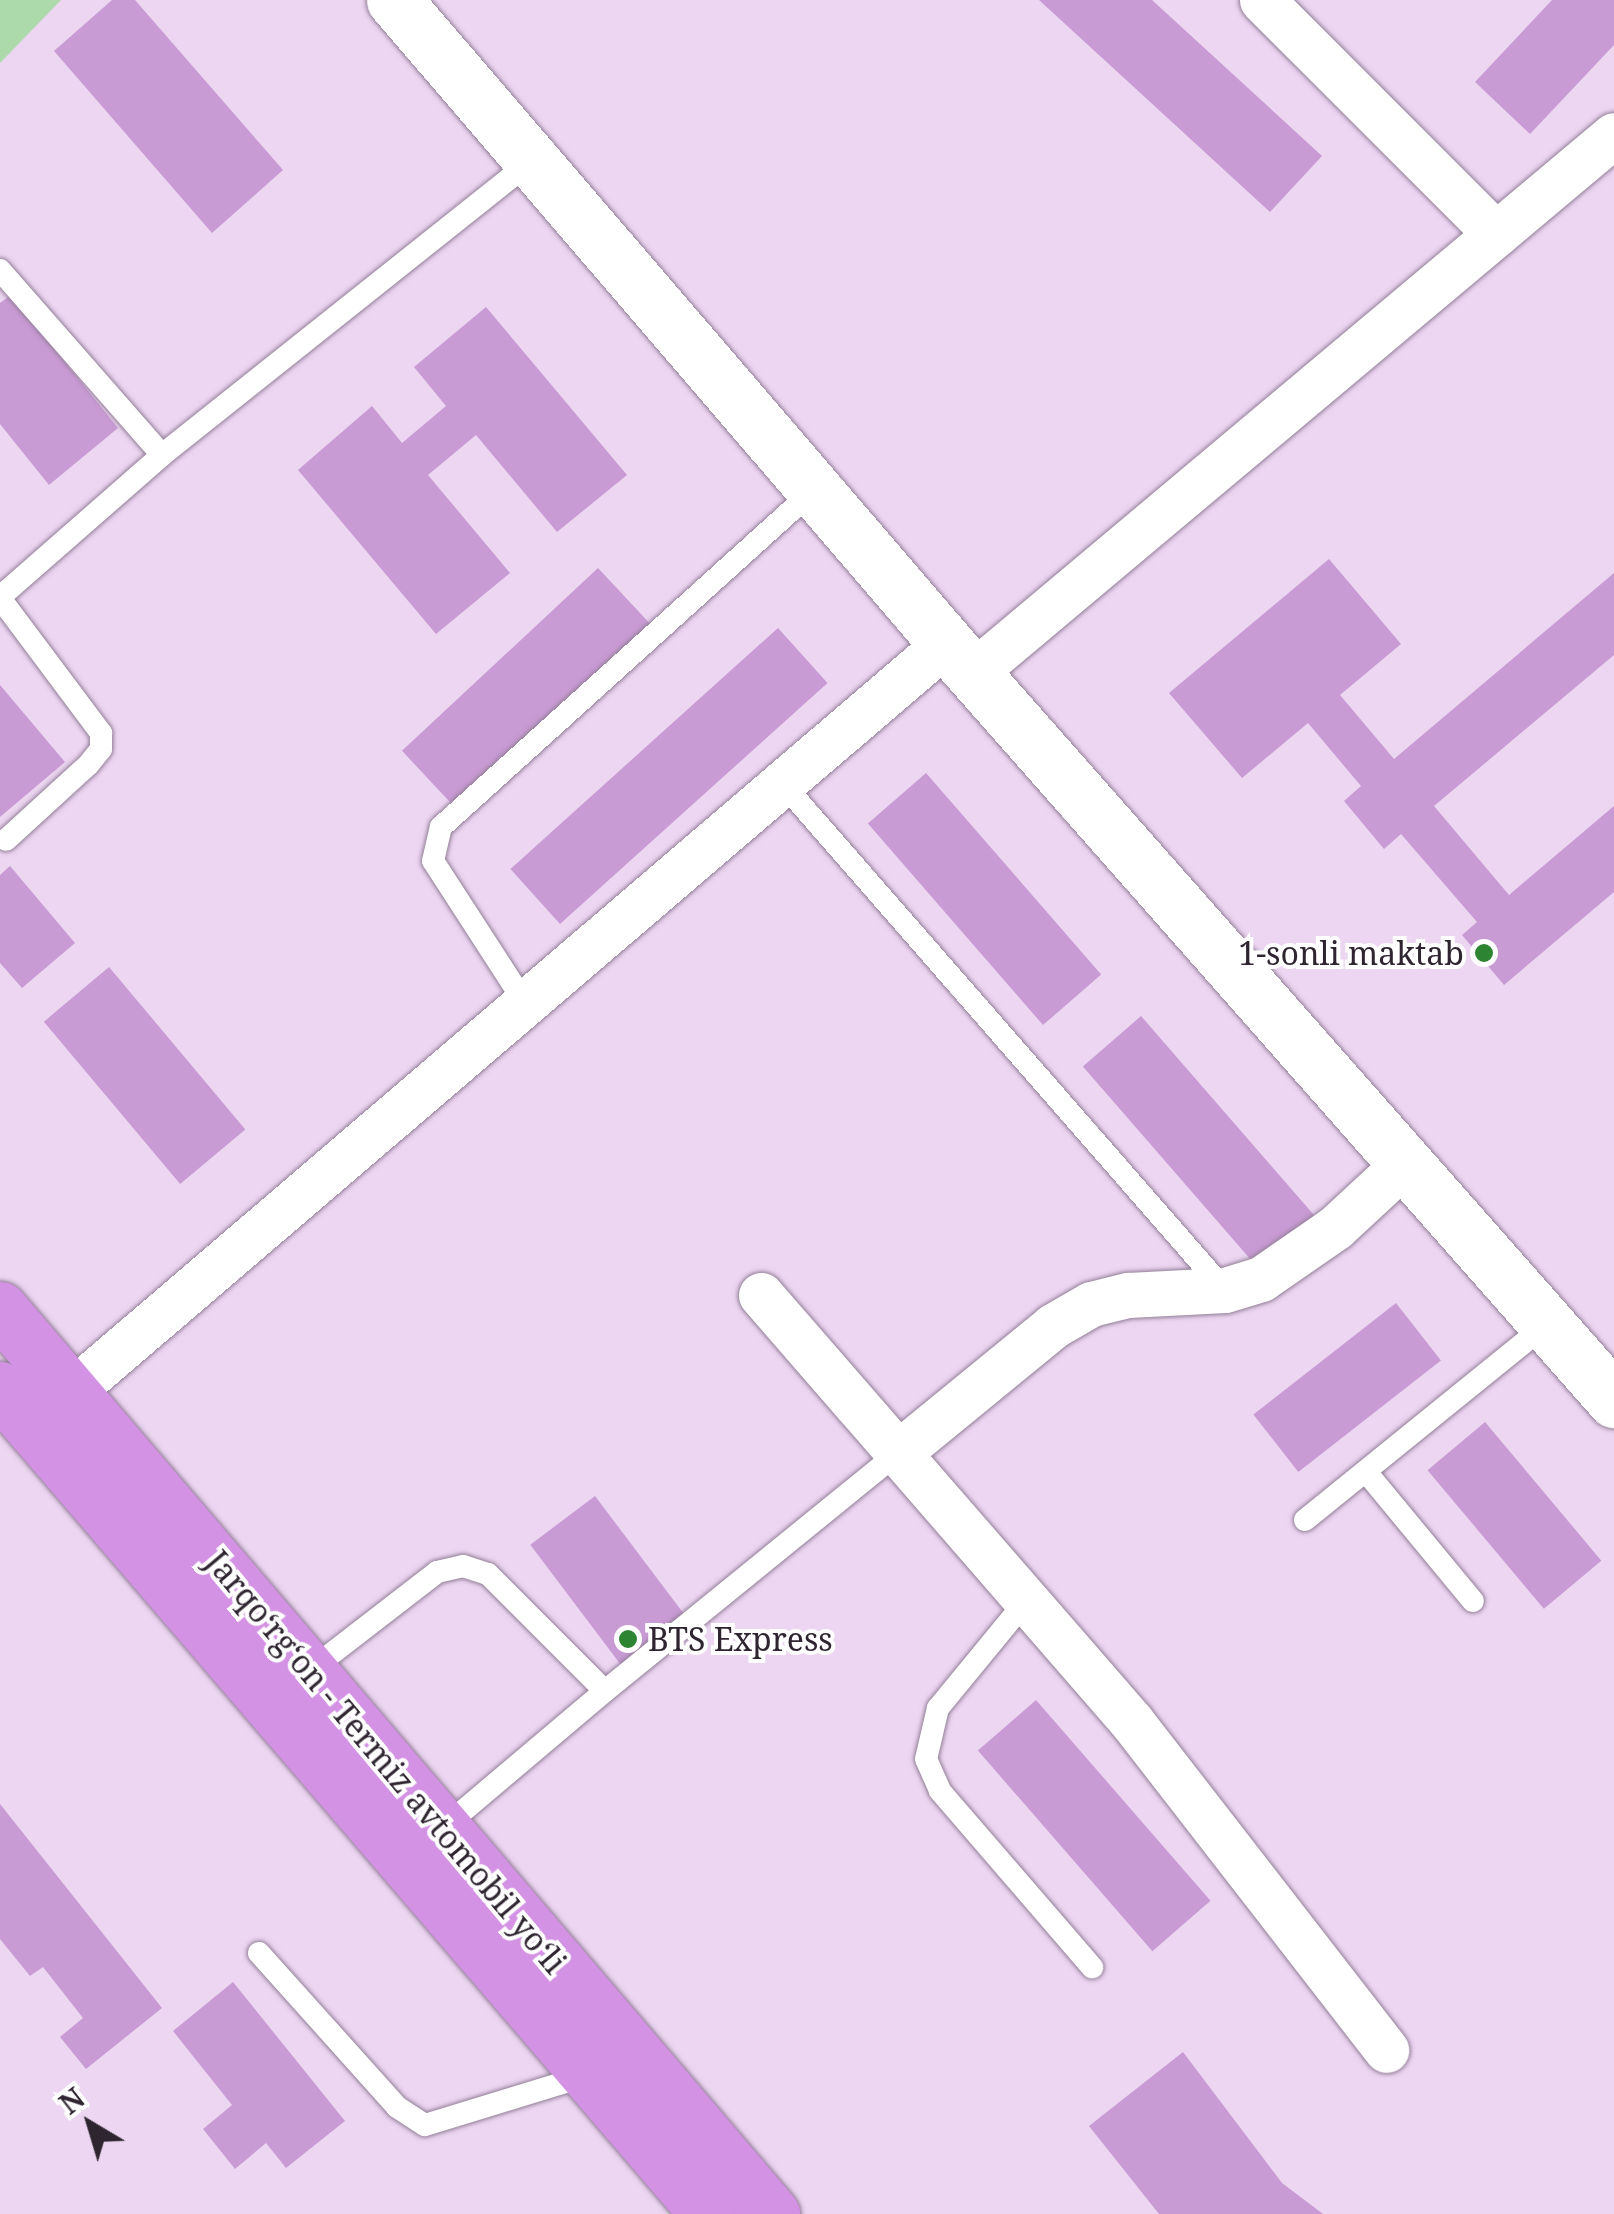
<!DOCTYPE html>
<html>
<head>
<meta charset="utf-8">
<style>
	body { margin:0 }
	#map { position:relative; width:1614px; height:2214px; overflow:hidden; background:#ecd6f1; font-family:"Noto Serif",serif }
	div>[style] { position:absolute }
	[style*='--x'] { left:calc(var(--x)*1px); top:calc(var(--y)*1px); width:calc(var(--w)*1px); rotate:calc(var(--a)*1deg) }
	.green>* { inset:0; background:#acdaab }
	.building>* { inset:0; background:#c89bd4; transform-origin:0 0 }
	.roads { filter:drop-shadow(0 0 2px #937f98) drop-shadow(0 0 2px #937f98) }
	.service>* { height:22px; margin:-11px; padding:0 11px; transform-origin:11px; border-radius:11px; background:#fff }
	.minor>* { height:45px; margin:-22.5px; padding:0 22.5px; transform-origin:22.5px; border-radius:22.5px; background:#fff }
	.tertiary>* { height:55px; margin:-27.5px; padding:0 27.5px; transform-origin:27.5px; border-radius:27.5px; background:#fff }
	.trunk>* { height:55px; margin:-27.5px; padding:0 27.5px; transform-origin:27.5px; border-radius:27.5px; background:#d392e4 }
	.dots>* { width:28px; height:28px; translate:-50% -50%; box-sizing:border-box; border:5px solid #fff; border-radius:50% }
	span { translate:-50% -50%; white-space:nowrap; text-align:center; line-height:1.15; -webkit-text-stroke:8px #fff; paint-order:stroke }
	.poi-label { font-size:32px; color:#2e2530 }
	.right { translate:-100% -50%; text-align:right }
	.left { translate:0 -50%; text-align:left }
	.street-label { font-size:32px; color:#2e2530 }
	.north { position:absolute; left:40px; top:2074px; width:100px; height:100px; -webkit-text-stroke:8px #fff; paint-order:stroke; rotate:322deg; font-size:28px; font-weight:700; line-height:40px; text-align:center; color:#2e2530 }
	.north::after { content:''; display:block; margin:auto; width:35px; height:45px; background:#2e2530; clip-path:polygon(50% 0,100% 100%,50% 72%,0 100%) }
</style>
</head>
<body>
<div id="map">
	<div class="green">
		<i style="clip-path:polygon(0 0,61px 0,0 63px)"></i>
	</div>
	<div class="building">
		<i style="clip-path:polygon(112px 0,135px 0,283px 170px,212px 233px,54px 51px)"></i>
		<i style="clip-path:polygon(1039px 0,1152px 0,1322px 156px,1270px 212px)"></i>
		<i style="clip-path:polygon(1552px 0,1614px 0,1614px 45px,1530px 134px,1475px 82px)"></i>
		<i style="clip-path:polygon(11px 295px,118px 428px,49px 485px,0 424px,0 303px)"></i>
		<i style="clip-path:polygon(486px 307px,627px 475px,557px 532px,476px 435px,428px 475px,510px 573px,436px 634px,298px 470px,372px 406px,402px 443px,446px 406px,414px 367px)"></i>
		<i style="clip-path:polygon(1329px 559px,1401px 644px,1340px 695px,1394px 759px,1614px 573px,1614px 655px,1434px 806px,1509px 895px,1614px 806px,1614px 892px,1504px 985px,1462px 935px,1477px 922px,1401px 834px,1384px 849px,1344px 801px,1361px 786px,1308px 723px,1242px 778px,1169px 693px)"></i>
		<i style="left:598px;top:568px;width:76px;height:268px;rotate:47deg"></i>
		<i style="left:778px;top:628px;width:74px;height:360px;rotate:48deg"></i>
		<i style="clip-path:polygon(0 685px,65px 762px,0 817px)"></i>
		<i style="left:926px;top:773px;width:267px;height:77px;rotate:49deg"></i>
		<i style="clip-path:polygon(10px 866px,75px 943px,22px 988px,0 963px,0 875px)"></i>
		<i style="left:109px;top:967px;width:212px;height:85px;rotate:50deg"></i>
		<i style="left:1141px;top:1016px;width:266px;height:77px;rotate:49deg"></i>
		<i style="left:1396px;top:1303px;width:73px;height:181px;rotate:52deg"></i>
		<i style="left:1485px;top:1422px;width:181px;height:75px;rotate:50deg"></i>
		<i style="left:595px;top:1496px;width:151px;height:81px;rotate:53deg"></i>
		<i style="left:1036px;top:1700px;width:266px;height:77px;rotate:49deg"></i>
		<i style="clip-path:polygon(0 1804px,162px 2008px,86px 2069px,60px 2037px,83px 2018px,43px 1967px,30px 1976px,0 1939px)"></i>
		<i style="clip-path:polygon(233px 1982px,345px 2121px,286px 2168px,266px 2143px,235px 2169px,203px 2129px,232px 2105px,173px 2031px)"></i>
		<i style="clip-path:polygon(1183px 2052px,1282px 2183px,1323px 2214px,1159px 2214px,1089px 2126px)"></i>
	</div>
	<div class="roads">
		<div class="service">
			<i style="--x:0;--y:270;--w:246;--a:48.8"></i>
			<i style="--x:0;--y:597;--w:215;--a:-41.2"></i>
			<i style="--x:162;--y:455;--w:473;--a:-38.5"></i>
			<i style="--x:0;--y:598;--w:169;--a:53.2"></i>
			<i style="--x:101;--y:733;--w:16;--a:90"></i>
			<i style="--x:101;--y:749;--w:21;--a:129"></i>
			<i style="--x:88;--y:765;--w:111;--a:137.6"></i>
			<i style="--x:783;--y:784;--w:670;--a:48.87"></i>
			<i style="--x:525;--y:1003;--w:169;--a:-122.9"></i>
			<i style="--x:433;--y:861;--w:35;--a:-77"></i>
			<i style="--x:441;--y:827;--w:503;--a:-42.1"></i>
			<i style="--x:1367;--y:1473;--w:166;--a:50.4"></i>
			<i style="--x:1305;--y:1520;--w:311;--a:-39"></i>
			<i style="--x:1026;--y:1601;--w:139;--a:129.4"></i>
			<i style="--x:938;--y:1708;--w:52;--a:103.2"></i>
			<i style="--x:926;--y:1759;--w:35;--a:66"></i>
			<i style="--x:940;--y:1791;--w:233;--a:49.2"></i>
			<i style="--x:309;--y:1671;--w:162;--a:-37.7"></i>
			<i style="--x:437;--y:1572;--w:27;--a:-13"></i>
			<i style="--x:463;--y:1566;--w:26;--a:18"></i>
			<i style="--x:488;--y:1574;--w:165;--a:45"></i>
			<i style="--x:605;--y:1691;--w:212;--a:139.8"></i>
			<i style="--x:605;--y:1691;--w:377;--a:-39.1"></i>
			<i style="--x:259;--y:1953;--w:207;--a:48.1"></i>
			<i style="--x:397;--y:2107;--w:33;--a:33"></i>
			<i style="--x:425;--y:2125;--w:171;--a:-17"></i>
		</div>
		<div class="minor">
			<i style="--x:1262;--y:0;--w:331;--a:45"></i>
			<i style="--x:974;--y:672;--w:835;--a:-40"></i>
			<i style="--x:761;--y:1295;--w:566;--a:49.01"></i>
			<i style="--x:1132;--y:1722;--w:415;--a:52.2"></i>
			<i style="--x:71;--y:1392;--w:1152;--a:-40.56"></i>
			<i style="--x:898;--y:1453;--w:200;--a:-39.3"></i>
			<i style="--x:1053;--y:1326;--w:44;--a:-30.1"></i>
			<i style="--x:1091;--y:1304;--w:38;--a:-14"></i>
			<i style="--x:1128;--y:1295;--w:97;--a:-3"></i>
			<i style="--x:1225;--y:1290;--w:38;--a:-17"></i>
			<i style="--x:1261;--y:1279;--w:91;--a:-34.7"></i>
			<i style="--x:1336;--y:1227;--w:94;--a:-42.8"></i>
		</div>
		<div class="tertiary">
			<i style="--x:394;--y:0;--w:847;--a:49.35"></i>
			<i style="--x:946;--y:643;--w:1010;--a:48.57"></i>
		</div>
		<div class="trunk">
			<i style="--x:0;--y:1309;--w:1190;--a:49.53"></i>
			<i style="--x:0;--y:1389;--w:1087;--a:49.36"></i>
		</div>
	</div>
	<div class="dots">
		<i style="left:1484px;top:953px;background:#2d8433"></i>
		<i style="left:628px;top:1639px;background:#2d8433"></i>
	</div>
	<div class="poi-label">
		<span class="right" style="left:1464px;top:953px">1-sonli maktab</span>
		<span class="left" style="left:648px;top:1639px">BTS Express</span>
	</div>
	<div class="street-label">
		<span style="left:386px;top:1762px;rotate:50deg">Jarqoʻrgʻon - Termiz avtomobil yoʻli</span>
	</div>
	<div class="north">N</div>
</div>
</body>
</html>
